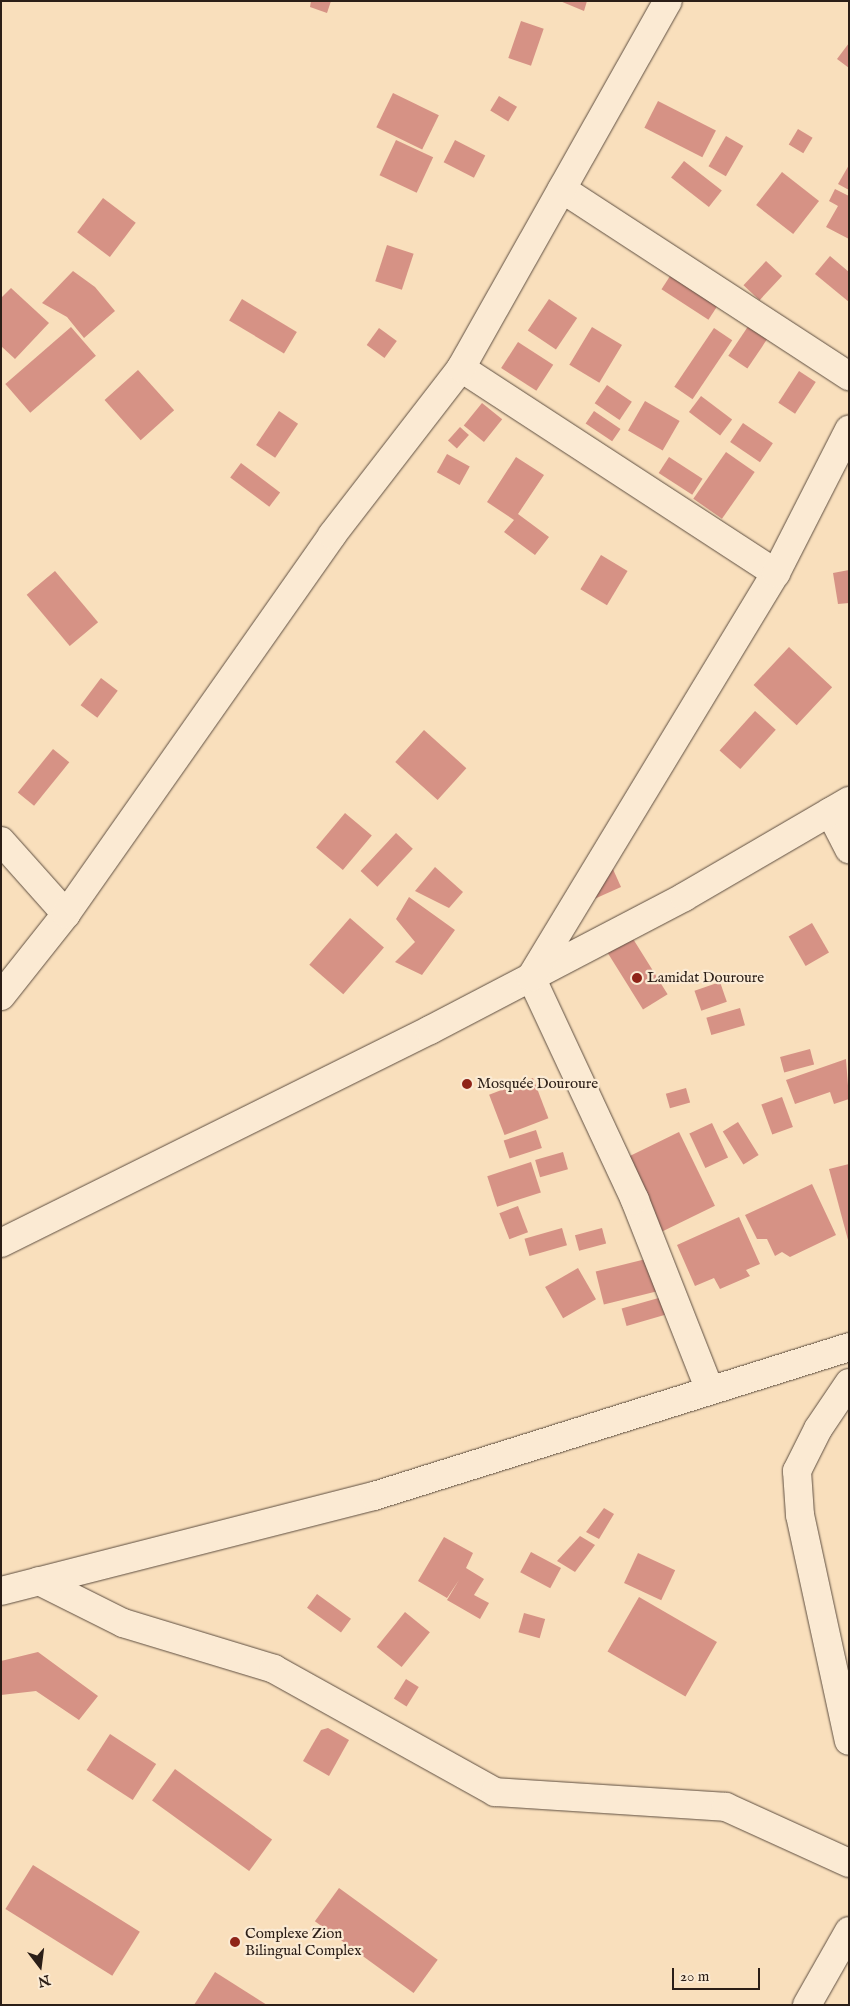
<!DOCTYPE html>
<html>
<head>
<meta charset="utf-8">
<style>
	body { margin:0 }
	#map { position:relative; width:850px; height:2006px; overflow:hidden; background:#f9dfbc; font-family:"IM FELL English",serif }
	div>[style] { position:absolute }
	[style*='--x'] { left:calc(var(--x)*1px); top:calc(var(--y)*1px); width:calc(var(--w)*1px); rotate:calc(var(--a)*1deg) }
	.building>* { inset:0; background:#d69285; transform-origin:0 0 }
	.roads { filter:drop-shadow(0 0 1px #5e4e40) drop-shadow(0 0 1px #5e4e40) }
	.minor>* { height:28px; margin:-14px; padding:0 14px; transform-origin:14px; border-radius:14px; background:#fbead3 }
	.dots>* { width:14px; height:14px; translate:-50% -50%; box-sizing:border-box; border:2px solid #fbead3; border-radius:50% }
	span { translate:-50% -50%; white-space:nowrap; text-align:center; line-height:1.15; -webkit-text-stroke:4.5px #fbead3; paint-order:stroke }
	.poi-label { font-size:15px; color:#2b1e17 }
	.left { translate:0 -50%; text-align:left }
	.frame { position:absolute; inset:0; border:2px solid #2b1e17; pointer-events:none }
	.north { position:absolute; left:15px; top:1941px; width:50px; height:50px; -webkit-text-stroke:4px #fbead3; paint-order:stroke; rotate:165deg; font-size:14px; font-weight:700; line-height:20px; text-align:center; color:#2b1e17 }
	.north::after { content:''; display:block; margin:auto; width:18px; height:22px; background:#2b1e17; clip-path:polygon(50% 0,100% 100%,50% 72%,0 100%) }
	.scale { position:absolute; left:672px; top:1968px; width:88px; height:22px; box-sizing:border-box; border:2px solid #2b1e17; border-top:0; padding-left:6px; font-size:15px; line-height:18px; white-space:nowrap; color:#2b1e17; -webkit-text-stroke:4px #fbead3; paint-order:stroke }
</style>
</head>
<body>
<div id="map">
	<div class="building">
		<i style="clip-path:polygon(311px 1px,331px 1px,327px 13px,310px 7px)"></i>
		<i style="clip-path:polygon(560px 1px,587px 1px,584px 11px)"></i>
		<i style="left:521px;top:21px;width:24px;height:39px;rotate:19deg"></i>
		<i style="clip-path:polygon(849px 43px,849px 68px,837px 59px)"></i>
		<i style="left:393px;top:93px;width:51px;height:38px;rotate:26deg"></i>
		<i style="left:499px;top:96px;width:21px;height:17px;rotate:31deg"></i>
		<i style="left:658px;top:101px;width:65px;height:30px;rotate:27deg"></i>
		<i style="left:798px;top:129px;width:17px;height:18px;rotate:31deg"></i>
		<i style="left:726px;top:136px;width:20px;height:35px;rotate:30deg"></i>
		<i style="left:396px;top:140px;width:41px;height:39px;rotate:25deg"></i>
		<i style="left:455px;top:140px;width:34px;height:25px;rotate:27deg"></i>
		<i style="left:684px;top:161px;width:48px;height:21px;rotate:38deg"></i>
		<i style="clip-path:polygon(849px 165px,849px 190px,838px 184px)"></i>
		<i style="left:782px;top:172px;width:47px;height:42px;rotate:38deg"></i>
		<i style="clip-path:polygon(835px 189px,849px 196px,849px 239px,826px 227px,838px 206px,829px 201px)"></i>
		<i style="left:103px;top:198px;width:41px;height:43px;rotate:37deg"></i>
		<i style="left:387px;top:245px;width:28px;height:38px;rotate:18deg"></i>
		<i style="clip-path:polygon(830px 256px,849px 272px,849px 302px,815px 274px)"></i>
		<i style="left:766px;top:261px;width:22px;height:33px;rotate:43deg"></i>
		<i style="left:674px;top:270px;width:56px;height:23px;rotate:33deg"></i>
		<i style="clip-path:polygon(73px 271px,95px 287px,115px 311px,84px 338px,67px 317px,42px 303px)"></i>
		<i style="clip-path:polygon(11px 288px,49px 323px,15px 359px,1px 346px,1px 298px)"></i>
		<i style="left:242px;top:299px;width:64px;height:25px;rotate:31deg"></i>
		<i style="left:549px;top:299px;width:34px;height:38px;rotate:34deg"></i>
		<i style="left:749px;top:325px;width:23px;height:37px;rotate:34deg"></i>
		<i style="left:71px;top:327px;width:38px;height:87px;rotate:49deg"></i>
		<i style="left:592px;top:327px;width:35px;height:44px;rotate:31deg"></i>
		<i style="left:379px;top:328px;width:22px;height:21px;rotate:36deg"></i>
		<i style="left:714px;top:328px;width:22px;height:71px;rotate:34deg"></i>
		<i style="left:518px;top:342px;width:42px;height:31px;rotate:33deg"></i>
		<i style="left:138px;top:370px;width:54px;height:45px;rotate:48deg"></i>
		<i style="left:799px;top:371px;width:20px;height:38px;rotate:33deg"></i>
		<i style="left:607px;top:385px;width:30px;height:22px;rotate:34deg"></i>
		<i style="left:701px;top:396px;width:39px;height:20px;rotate:37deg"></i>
		<i style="left:645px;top:401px;width:40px;height:34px;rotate:30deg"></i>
		<i style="left:482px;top:403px;width:26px;height:29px;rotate:39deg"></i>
		<i style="left:279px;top:411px;width:23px;height:41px;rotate:34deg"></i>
		<i style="left:594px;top:411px;width:32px;height:15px;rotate:34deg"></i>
		<i style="left:743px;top:423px;width:36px;height:23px;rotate:34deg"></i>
		<i style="left:460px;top:427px;width:12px;height:18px;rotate:42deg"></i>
		<i style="left:726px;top:452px;width:35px;height:57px;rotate:35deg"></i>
		<i style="left:447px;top:454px;width:26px;height:21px;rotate:29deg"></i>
		<i style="clip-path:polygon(516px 457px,544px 475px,518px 514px,549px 537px,535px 555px,504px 532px,514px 520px,487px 502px)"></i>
		<i style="left:669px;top:457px;width:40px;height:19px;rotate:33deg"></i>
		<i style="left:241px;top:463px;width:49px;height:18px;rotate:37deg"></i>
		<i style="left:601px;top:555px;width:31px;height:40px;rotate:31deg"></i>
		<i style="clip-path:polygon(849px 570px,849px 603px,838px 604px,833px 573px)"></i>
		<i style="left:55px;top:571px;width:67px;height:37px;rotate:50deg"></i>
		<i style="left:789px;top:647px;width:59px;height:52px;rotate:43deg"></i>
		<i style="left:101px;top:678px;width:21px;height:34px;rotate:37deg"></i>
		<i style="left:755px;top:711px;width:28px;height:53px;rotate:42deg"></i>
		<i style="left:424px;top:730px;width:57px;height:43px;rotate:42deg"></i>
		<i style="left:53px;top:749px;width:21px;height:56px;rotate:39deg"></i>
		<i style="left:345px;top:813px;width:35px;height:45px;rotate:40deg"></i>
		<i style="left:396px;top:833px;width:23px;height:52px;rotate:43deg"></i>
		<i style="clip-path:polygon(435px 867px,463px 892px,449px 908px,415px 891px)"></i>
		<i style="clip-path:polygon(612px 867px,621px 887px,592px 900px)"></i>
		<i style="clip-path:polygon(409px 897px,455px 930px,422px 975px,395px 962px,415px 942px,396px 919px)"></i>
		<i style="left:350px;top:918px;width:45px;height:62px;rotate:41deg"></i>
		<i style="left:812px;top:923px;width:34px;height:27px;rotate:60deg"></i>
		<i style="left:630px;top:934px;width:71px;height:29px;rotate:58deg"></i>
		<i style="left:720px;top:982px;width:21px;height:27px;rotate:71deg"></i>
		<i style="left:740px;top:1008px;width:18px;height:35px;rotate:74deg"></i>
		<i style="left:810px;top:1049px;width:16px;height:31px;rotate:75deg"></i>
		<i style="clip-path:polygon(846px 1059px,849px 1099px,834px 1104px,830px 1092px,795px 1104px,786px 1080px)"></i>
		<i style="left:533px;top:1078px;width:43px;height:47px;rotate:69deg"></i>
		<i style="left:686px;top:1088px;width:15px;height:21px;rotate:74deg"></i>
		<i style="left:782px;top:1097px;width:32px;height:22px;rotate:70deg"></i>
		<i style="left:738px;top:1122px;width:39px;height:18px;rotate:58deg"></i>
		<i style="left:712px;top:1123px;width:38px;height:25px;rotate:65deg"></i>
		<i style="left:536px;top:1130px;width:19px;height:34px;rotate:72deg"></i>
		<i style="left:679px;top:1132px;width:82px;height:61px;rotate:64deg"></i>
		<i style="left:563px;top:1152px;width:18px;height:29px;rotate:74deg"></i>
		<i style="left:531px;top:1162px;width:32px;height:46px;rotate:72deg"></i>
		<i style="clip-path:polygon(849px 1164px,849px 1240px,848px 1240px,829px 1169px)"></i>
		<i style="clip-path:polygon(812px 1184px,836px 1235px,790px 1257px,782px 1252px,775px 1256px,767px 1239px,757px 1239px,745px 1215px)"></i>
		<i style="left:518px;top:1206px;width:28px;height:20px;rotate:69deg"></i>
		<i style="clip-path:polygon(739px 1217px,760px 1264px,746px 1270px,750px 1276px,720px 1289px,714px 1278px,695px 1286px,677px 1245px)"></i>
		<i style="left:562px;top:1228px;width:18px;height:39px;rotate:74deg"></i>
		<i style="left:602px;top:1228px;width:16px;height:28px;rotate:75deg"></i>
		<i style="left:650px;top:1258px;width:34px;height:56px;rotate:76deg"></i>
		<i style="left:578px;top:1268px;width:36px;height:38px;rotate:60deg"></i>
		<i style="left:662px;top:1297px;width:18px;height:42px;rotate:74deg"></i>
		<i style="clip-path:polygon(604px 1508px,614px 1514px,599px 1539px,586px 1532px)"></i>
		<i style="clip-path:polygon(580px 1536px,595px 1545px,575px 1572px,557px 1561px)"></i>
		<i style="clip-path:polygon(444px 1537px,473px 1553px,466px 1568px,484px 1579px,474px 1595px,489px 1603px,480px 1619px,447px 1600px,459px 1580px,447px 1598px,418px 1581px)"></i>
		<i style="left:531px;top:1552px;width:34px;height:23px;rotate:28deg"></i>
		<i style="left:638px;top:1553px;width:41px;height:33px;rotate:25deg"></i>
		<i style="left:317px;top:1594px;width:42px;height:17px;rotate:36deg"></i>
		<i style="left:639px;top:1597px;width:90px;height:63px;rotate:30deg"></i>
		<i style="left:405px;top:1612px;width:32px;height:45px;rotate:39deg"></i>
		<i style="left:524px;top:1613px;width:22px;height:20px;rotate:16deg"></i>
		<i style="clip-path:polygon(38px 1652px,98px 1696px,79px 1720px,36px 1691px,1px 1695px,1px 1661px)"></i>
		<i style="left:406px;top:1679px;width:15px;height:23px;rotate:32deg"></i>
		<i style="clip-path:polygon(328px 1728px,349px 1740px,329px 1776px,303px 1761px,321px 1730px)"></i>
		<i style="left:110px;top:1734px;width:55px;height:43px;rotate:33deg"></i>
		<i style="left:175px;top:1769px;width:120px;height:39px;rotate:36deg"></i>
		<i style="left:33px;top:1865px;width:126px;height:52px;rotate:32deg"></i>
		<i style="left:339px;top:1888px;width:122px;height:41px;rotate:36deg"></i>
		<i style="clip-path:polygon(215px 1972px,267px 2005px,194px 2005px)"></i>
	</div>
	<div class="roads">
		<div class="minor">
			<i style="--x:562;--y:189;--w:343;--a:33.1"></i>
			<i style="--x:461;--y:368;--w:376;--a:33.1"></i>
			<i style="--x:830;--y:812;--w:42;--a:62.8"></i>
			<i style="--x:1;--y:841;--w:98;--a:48.3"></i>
			<i style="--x:1;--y:996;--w:105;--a:-51.6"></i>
			<i style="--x:66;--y:914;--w:463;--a:-54.9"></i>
			<i style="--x:332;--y:535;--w:211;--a:-52.3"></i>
			<i style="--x:461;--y:368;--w:421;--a:-60.6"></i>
			<i style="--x:1;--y:1243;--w:479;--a:-26.4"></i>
			<i style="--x:430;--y:1030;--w:287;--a:-27.6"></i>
			<i style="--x:684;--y:897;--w:191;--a:-30.2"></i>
			<i style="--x:849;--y:1383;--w:55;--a:124"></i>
			<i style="--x:818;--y:1429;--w:47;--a:116.6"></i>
			<i style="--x:797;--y:1471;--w:44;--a:86.1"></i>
			<i style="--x:800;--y:1515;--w:231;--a:77.8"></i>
			<i style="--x:709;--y:1388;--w:202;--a:-111.5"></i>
			<i style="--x:635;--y:1200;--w:246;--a:-115"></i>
			<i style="--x:531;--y:977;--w:472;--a:-58.8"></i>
			<i style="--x:776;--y:573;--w:161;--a:-63"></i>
			<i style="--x:39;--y:1581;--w:94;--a:26.6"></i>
			<i style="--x:123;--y:1623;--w:158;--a:16.9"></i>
			<i style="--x:274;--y:1669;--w:253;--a:29.1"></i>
			<i style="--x:495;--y:1792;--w:231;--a:3.7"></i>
			<i style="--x:726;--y:1807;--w:135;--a:24.5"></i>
			<i style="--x:1;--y:1591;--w:385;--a:-14.3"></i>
			<i style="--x:374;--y:1496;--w:498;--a:-17.4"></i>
			<i style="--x:807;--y:2005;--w:85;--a:-60.4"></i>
		</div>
	</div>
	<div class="dots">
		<i style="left:637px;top:978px;background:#8f2418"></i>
		<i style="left:467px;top:1084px;background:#8f2418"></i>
		<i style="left:235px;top:1942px;background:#8f2418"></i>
	</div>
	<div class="poi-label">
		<span class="left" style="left:647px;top:978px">Lamidat Douroure</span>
		<span class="left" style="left:477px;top:1084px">Mosquée Douroure</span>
		<span class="left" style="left:245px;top:1942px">Complexe Zion<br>Bilingual Complex</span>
	</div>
	<div class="frame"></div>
	<div class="north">N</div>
	<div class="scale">20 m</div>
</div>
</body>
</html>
